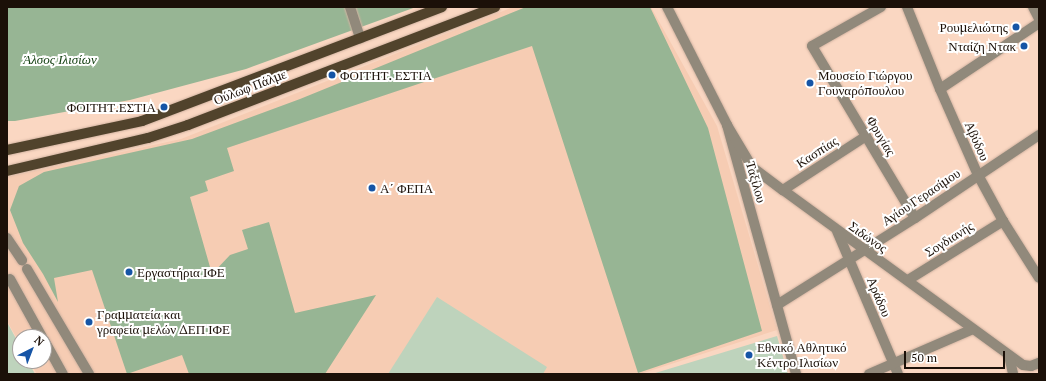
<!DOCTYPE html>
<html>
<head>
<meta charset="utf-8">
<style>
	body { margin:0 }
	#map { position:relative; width:1046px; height:381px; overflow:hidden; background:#fad7c2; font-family:"PT Serif",serif }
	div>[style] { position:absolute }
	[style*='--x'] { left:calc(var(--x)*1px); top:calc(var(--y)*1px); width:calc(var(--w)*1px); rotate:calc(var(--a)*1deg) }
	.built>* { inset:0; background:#f6ccb3 }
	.green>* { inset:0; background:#bed3bc }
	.forest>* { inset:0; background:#97b594 }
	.roads { filter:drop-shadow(0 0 1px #d2b3a1) drop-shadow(0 0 1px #d2b3a1) }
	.minor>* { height:10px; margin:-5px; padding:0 5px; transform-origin:5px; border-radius:5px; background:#91897b }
	.major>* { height:10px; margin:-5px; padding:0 5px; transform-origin:5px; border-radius:5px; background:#51432c }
	.dots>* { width:11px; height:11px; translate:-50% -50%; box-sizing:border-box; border:2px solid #fff; border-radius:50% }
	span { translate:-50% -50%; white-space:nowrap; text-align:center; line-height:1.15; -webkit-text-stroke:4px #fff; paint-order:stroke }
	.poi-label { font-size:13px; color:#1b1008 }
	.right { translate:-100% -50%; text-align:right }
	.left { translate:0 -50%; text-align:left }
	.park-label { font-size:13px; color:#144012; font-style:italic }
	.street-label { font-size:13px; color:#1b1008 }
	.frame { position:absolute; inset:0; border:8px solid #1b1008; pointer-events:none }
	.north { position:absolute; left:12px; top:329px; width:40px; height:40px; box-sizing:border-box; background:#fff; border:1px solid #a49f9c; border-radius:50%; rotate:42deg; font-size:11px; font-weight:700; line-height:16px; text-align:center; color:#1b1008 }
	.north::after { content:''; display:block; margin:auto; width:14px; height:18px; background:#1655a6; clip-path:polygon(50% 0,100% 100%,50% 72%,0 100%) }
	.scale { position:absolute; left:904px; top:351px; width:101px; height:18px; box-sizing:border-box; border:2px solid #1b1008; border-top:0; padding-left:5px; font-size:12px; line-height:14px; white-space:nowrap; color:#1b1008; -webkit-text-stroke:3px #fff; paint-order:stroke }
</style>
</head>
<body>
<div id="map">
	<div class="built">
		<i style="clip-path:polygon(513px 7px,651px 7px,717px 126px,777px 330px,640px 374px,37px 374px,29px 361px,44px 361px,44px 337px,20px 337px,20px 344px,7px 321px,7px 253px,9px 251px,7px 249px,7px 177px,181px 139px)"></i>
	</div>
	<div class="green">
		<i style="clip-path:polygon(437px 297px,547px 367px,543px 374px,388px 374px)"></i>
		<i style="clip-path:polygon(7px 322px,20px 346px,20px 361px,28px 361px,35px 374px,7px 374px)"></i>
		<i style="clip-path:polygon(777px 336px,788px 374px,652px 374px)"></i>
	</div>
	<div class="forest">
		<i style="clip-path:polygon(7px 7px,416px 7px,246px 69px,130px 100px,15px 121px,7px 121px)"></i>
		<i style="clip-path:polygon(526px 7px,650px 7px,708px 128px,762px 331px,638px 373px,532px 46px,227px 148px,234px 171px,205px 181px,208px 191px,190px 197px,212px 274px,230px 255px,248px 249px,242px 230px,269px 222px,295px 313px,376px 295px,325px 374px,189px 374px,182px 355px,127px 374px,92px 270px,54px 278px,58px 302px,43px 274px,23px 243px,10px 210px,19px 186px,44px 172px,192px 139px,300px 99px)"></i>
	</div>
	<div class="roads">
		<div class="minor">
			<i style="--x:350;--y:7;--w:33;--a:72"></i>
			<i style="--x:667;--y:7;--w:132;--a:63"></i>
			<i style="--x:727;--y:125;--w:258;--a:74.5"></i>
			<i style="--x:881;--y:7;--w:79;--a:150.5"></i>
			<i style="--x:812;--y:46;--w:200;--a:59.1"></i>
			<i style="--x:907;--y:7;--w:88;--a:68.1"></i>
			<i style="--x:940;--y:89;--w:94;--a:66.2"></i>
			<i style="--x:978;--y:175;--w:52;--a:61.5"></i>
			<i style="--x:1003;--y:221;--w:67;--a:57.7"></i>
			<i style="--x:1033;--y:7;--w:13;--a:63"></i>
			<i style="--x:940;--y:89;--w:119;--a:-33.7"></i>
			<i style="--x:727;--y:125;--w:49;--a:59.2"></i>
			<i style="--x:752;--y:167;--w:39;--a:37"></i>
			<i style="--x:783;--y:190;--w:297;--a:36.1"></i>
			<i style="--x:1023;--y:365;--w:8;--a:7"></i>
			<i style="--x:1031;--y:366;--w:9;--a:-21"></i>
			<i style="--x:783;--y:190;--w:99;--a:-33"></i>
			<i style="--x:837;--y:231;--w:155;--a:66.9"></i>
			<i style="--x:7;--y:238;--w:27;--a:56"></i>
			<i style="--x:27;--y:269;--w:122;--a:59.4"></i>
			<i style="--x:10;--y:279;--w:66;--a:61.1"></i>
			<i style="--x:908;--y:280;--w:112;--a:-31.8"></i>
			<i style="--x:777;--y:305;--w:163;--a:-32.2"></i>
			<i style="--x:915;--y:218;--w:149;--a:-33.8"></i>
			<i style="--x:44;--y:340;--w:39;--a:61"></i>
			<i style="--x:1009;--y:356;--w:18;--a:77"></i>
			<i style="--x:869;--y:374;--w:113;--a:-23.4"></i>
		</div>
		<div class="major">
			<i style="--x:7;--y:150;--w:138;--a:-12.1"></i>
			<i style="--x:142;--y:121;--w:321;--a:-20.8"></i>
			<i style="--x:7;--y:171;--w:145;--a:-13.2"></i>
			<i style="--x:148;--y:138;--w:42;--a:-18"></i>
			<i style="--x:188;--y:125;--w:329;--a:-21"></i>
		</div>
	</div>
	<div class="dots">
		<i style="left:1016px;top:27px;background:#1655a6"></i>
		<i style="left:1024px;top:46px;background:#1655a6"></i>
		<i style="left:332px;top:75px;background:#1655a6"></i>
		<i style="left:810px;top:83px;background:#1655a6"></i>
		<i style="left:164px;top:107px;background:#1655a6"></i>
		<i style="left:372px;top:188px;background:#1655a6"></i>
		<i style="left:129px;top:272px;background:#1655a6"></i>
		<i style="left:89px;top:322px;background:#1655a6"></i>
		<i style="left:749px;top:355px;background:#1655a6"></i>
	</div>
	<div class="poi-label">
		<span class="right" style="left:1008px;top:27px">Ρουμελιώτης</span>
		<span class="right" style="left:1016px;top:46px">Νταίζη Ντακ</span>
		<span class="left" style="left:340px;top:75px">ΦΟΙΤΗΤ. ΕΣΤΙΑ</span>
		<span class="left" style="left:818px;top:83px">Μουσείο Γιώργου<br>Γουναρόπουλου</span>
		<span class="right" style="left:156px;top:107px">ΦΟΙΤΗΤ.ΕΣΤΙΑ</span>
		<span class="left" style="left:380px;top:188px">Α΄ ΦΕΠΑ</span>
		<span class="left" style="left:137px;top:272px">Εργαστήρια ΙΦΕ</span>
		<span class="left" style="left:97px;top:322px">Γραμματεία και<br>γραφεία μελών ΔΕΠ ΙΦΕ</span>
		<span class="left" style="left:757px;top:355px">Εθνικό Αθλητικό<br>Κέντρο Ιλισίων</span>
	</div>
	<div class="park-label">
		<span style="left:60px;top:59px">Άλσος Ιλισίων</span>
	</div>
	<div class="street-label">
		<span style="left:250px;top:87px;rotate:-21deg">Ούλωφ Πάλμε</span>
		<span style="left:881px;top:136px;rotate:59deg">Φρυγίας</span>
		<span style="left:977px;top:141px;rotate:66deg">Αβύδου</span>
		<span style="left:817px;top:152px;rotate:-33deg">Κασπίας</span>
		<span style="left:756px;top:182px;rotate:74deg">Ταξίλου</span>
		<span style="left:921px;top:197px;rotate:-34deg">Αγίου Γερασίμου</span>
		<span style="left:868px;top:237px;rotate:35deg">Σιδώνος</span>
		<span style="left:949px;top:239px;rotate:-32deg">Σογδιανής</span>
		<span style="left:879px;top:297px;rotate:67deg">Αράδου</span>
	</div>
	<div class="frame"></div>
	<div class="north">N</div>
	<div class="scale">50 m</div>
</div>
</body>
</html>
